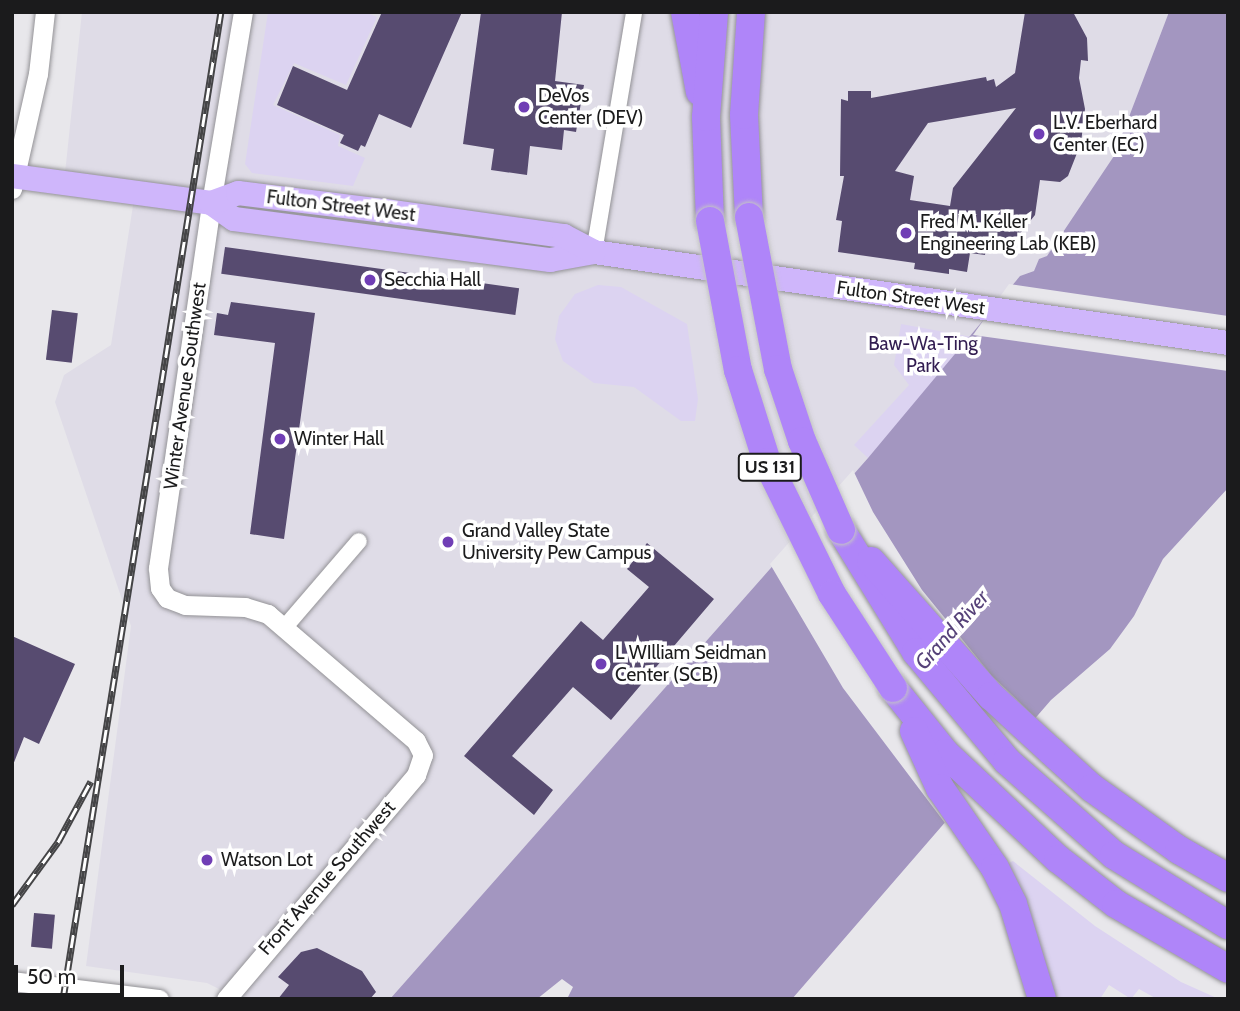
<!DOCTYPE html>
<html>
<head>
<meta charset="utf-8">
<style>
	body { margin:0 }
	#map { position:relative; width:1240px; height:1011px; overflow:hidden; background:#e8e7eb; font-family:Cabin,sans-serif }
	div>[style] { position:absolute }
	[style*='--x'] { left:calc(var(--x)*1px); top:calc(var(--y)*1px); width:calc(var(--w)*1px); rotate:calc(var(--a)*1deg) }
	.built>* { inset:0; background:#dfdce7 }
	.green>* { inset:0; background:#dcd3f1 }
	.water>* { inset:0; background:#a396c0 }
	.pier>* { inset:0; background:#e8e7eb }
	.building>* { inset:0; background:#574b70; transform-origin:0 0 }
	.roads { filter:drop-shadow(0 0 2px #939296) drop-shadow(0 0 2px #939296) }
	.minor>* { height:16px; margin:-8px; padding:0 8px; transform-origin:8px; border-radius:8px; background:#fff }
	.tertiary>* { height:19px; margin:-9.5px; padding:0 9.5px; transform-origin:9.5px; border-radius:9.5px; background:#fff }
	.primary>* { height:24px; margin:-12px; padding:0 12px; transform-origin:12px; border-radius:12px; background:#cfb6fb }
	.motorway>* { height:28px; margin:-14px; padding:0 14px; transform-origin:14px; border-radius:14px; background:#af85f9 }
	.rail>* { height:7px; margin-top:-3.5px; transform-origin:0; background:repeating-linear-gradient(90deg,#fff 0 13px,#444446 0 26px); box-sizing:border-box; border-block:2px solid #444446 }
	.bridges { filter:drop-shadow(0 0 2px #c4c4c4) drop-shadow(0 0 2px #c4c4c4) }
	.motorway-bridge>* { height:28px; margin:-14px; padding:0 14px; transform-origin:14px; border-radius:14px; background:#af85f9 }
	.dots>* { width:19px; height:19px; translate:-50% -50%; box-sizing:border-box; border:4px solid #fff; border-radius:50% }
	span { translate:-50% -50%; white-space:nowrap; text-align:center; line-height:1.15; -webkit-text-stroke:7px #fff; paint-order:stroke }
	.shield-label span { padding:2px 5px; background:#fff; border:2px solid; border-radius:5px; -webkit-text-stroke-width:0 }
	.shield-label { font-size:18px; color:#1b1b1c; font-weight:700 }
	.poi-label { font-size:19px; color:#1b1b1c }
	.left { translate:0 -50%; text-align:left }
	.street-label { font-size:19px; color:#1b1b1c }
	.park-label { font-size:19px; color:#321d51 }
	.water-label { font-size:21px; color:#564279; font-style:italic }
	.frame { position:absolute; inset:0; border:14px solid #1b1b1c; pointer-events:none }
	.scale { position:absolute; left:14px; top:965px; width:110px; height:32px; box-sizing:border-box; border:4px solid #1b1b1c; border-top:0; padding-left:9px; font-size:21px; line-height:24px; white-space:nowrap; color:#1b1b1c; -webkit-text-stroke:5px #fff; paint-order:stroke }
</style>
</head>
<body>
<div id="map">
	<div class="built">
		<i style="clip-path:polygon(82px 12px,1169px 12px,1114px 157px,1047px 256px,1034px 271px,1020px 276px,868px 458px,390px 999px,239px 999px,207px 983px,86px 966px,131px 626px,55px 402px,64px 375px,111px 345px,135px 193px,64px 183px)"></i>
	</div>
	<div class="green">
		<i style="clip-path:polygon(268px 12px,365px 12px,377px 17px,346px 85px,294px 63px,273px 105px,340px 135px,338px 146px,365px 158px,353px 186px,252px 173px,245px 164px)"></i>
		<i style="clip-path:polygon(598px 285px,621px 287px,687px 324px,698px 399px,695px 421px,681px 421px,634px 387px,594px 383px,563px 361px,555px 339px,559px 316px,575px 294px)"></i>
		<i style="clip-path:polygon(901px 324px,972px 337px,868px 458px,854px 445px,909px 385px,894px 365px)"></i>
		<i style="clip-path:polygon(1013px 861px,1095px 926px,1181px 982px,1219px 999px,1157px 999px,1139px 989px,1131px 999px,1109px 985px,1100px 999px,1053px 999px,1002px 866px)"></i>
	</div>
	<div class="water">
		<i style="clip-path:polygon(1169px 12px,1228px 12px,1228px 488px,1163px 559px,1134px 616px,1110px 649px,1051px 700px,792px 999px,567px 999px,573px 987px,562px 979px,537px 999px,390px 999px,868px 458px,1020px 276px,1034px 271px,1039px 259px,1047px 256px,1114px 156px)"></i>
	</div>
	<div class="pier">
		<i style="clip-path:polygon(1009px 284px,1228px 316px,1228px 371px,973px 335px)"></i>
		<i style="clip-path:polygon(853px 470px,873px 512px,922px 590px,992px 676px,1038px 720px,945px 823px,843px 688px,770px 564px)"></i>
	</div>
	<div class="building">
		<i style="clip-path:polygon(382px 12px,462px 12px,411px 128px,379px 114px,365px 147px,361px 145px,358px 151px,340px 143px,344px 135px,277px 105px,293px 66px,347px 90px)"></i>
		<i style="clip-path:polygon(481px 12px,562px 12px,555px 81px,584px 85px,576px 132px,564px 130px,562px 150px,530px 146px,527px 175px,491px 170px,494px 149px,463px 144px)"></i>
		<i style="clip-path:polygon(evenodd,1025px 12px,1073px 12px,1087px 38px,1088px 61px,1081px 60px,1079px 78px,1085px 109px,1081px 143px,1068px 176px,1060px 182px,1040px 180px,1035px 215px,1014px 241px,988px 237px,985px 255px,970px 253px,967px 272px,949px 269px,949px 274px,914px 269px,915px 263px,838px 252px,842px 221px,836px 220px,844px 176px,840px 176px,841px 99px,848px 101px,848px 91px,871px 91px,871px 98px,986px 77px,987px 81px,994px 79px,996px 87px,1015px 73px,1025px 12px,1016px 108px,953px 188px,950px 206px,910px 200px,914px 176px,895px 171px,928px 123px,1016px 108px)"></i>
		<i style="left:225px;top:247px;width:297px;height:27px;rotate:8deg"></i>
		<i style="clip-path:polygon(231px 302px,315px 313px,284px 539px,250px 534px,275px 343px,214px 335px,217px 313px,228px 315px)"></i>
		<i style="left:52px;top:310px;width:26px;height:50px;rotate:7deg"></i>
		<i style="clip-path:polygon(647px 543px,714px 599px,611px 720px,573px 687px,512px 756px,553px 790px,534px 815px,464px 756px,581px 621px,603px 640px,649px 587px,627px 569px)"></i>
		<i style="clip-path:polygon(12px 636px,75px 664px,39px 744px,24px 737px,13px 765px)"></i>
		<i style="left:34px;top:913px;width:21px;height:34px;rotate:5deg"></i>
		<i style="clip-path:polygon(317px 948px,362px 971px,376px 992px,370px 999px,278px 999px,289px 985px,278px 977px,301px 952px)"></i>
	</div>
	<div class="roads">
		<div class="minor">
			<i style="--x:594;--y:252;--w:243;--a:-80.5"></i>
			<i style="--x:285;--y:627;--w:113;--a:-49.3"></i>
		</div>
		<div class="tertiary">
			<i style="--x:12;--y:189;--w:118;--a:-77.3"></i>
			<i style="--x:38;--y:74;--w:62;--a:-83.6"></i>
			<i style="--x:12;--y:981;--w:148;--a:7"></i>
			<i style="--x:226;--y:999;--w:294;--a:-49.7"></i>
			<i style="--x:416;--y:775;--w:21;--a:-71"></i>
			<i style="--x:423;--y:755;--w:16;--a:-117"></i>
			<i style="--x:416;--y:741;--w:195;--a:-139.4"></i>
			<i style="--x:268;--y:614;--w:24;--a:-163"></i>
			<i style="--x:245;--y:607;--w:60;--a:-178.1"></i>
			<i style="--x:185;--y:605;--w:19;--a:-159"></i>
			<i style="--x:167;--y:598;--w:12;--a:-125"></i>
			<i style="--x:160;--y:588;--w:20;--a:-96"></i>
			<i style="--x:158;--y:568;--w:369;--a:-81.7"></i>
			<i style="--x:211;--y:203;--w:194;--a:-80.5"></i>
		</div>
		<div class="primary">
			<i style="--x:12;--y:176;--w:201;--a:7.7"></i>
			<i style="--x:211;--y:203;--w:28;--a:35"></i>
			<i style="--x:234;--y:219;--w:319;--a:7.4"></i>
			<i style="--x:550;--y:260;--w:45;--a:-10.3"></i>
			<i style="--x:594;--y:252;--w:640;--a:8.17"></i>
			<i style="--x:211;--y:203;--w:29;--a:-20"></i>
			<i style="--x:238;--y:193;--w:148;--a:7"></i>
			<i style="--x:385;--y:211;--w:181;--a:8"></i>
			<i style="--x:564;--y:236;--w:34;--a:28"></i>
		</div>
		<div class="motorway">
			<i style="--x:685;--y:12;--w:81;--a:79.4"></i>
			<i style="--x:749;--y:217;--w:102;--a:-92.8"></i>
			<i style="--x:744;--y:115;--w:103;--a:-86.1"></i>
			<i style="--x:710;--y:221;--w:104;--a:-92.2"></i>
			<i style="--x:706;--y:117;--w:105;--a:-85.6"></i>
			<i style="--x:841;--y:530;--w:143;--a:58.4"></i>
			<i style="--x:916;--y:652;--w:142;--a:50.1"></i>
			<i style="--x:1007;--y:761;--w:142;--a:41.3"></i>
			<i style="--x:1114;--y:855;--w:134;--a:31.6"></i>
			<i style="--x:871;--y:561;--w:181;--a:48.4"></i>
			<i style="--x:991;--y:696;--w:81;--a:42.5"></i>
			<i style="--x:1051;--y:751;--w:55;--a:42.1"></i>
			<i style="--x:1092;--y:788;--w:107;--a:35.5"></i>
			<i style="--x:1179;--y:850;--w:56;--a:29.7"></i>
			<i style="--x:893;--y:688;--w:83;--a:51.3"></i>
			<i style="--x:945;--y:753;--w:155;--a:43.2"></i>
			<i style="--x:1058;--y:859;--w:73;--a:37.8"></i>
			<i style="--x:1116;--y:904;--w:129;--a:30.1"></i>
			<i style="--x:914;--y:731;--w:63;--a:65.5"></i>
			<i style="--x:940;--y:788;--w:97;--a:55.5"></i>
			<i style="--x:995;--y:868;--w:40;--a:63.4"></i>
			<i style="--x:1013;--y:904;--w:99;--a:73"></i>
		</div>
	</div>
	<div class="rail">
		<i style="--x:12;--y:905;--w:78;--a:-53.9"></i>
		<i style="--x:58;--y:842;--w:69;--a:-61.6"></i>
		<i style="--x:63;--y:999;--w:1000;--a:-80.91"></i>
	</div>
	<div class="bridges">
		<div class="motorway-bridge">
			<i style="--x:749;--y:217;--w:155;--a:79.2"></i>
			<i style="--x:778;--y:369;--w:76;--a:71.6"></i>
			<i style="--x:802;--y:441;--w:97;--a:66.3"></i>
			<i style="--x:710;--y:221;--w:152;--a:79.4"></i>
			<i style="--x:738;--y:370;--w:96;--a:72.5"></i>
			<i style="--x:767;--y:462;--w:147;--a:63.8"></i>
			<i style="--x:832;--y:594;--w:112;--a:57"></i>
		</div>
	</div>
	<div class="dots">
		<i style="left:524px;top:107px;background:#703eb5"></i>
		<i style="left:1039px;top:134px;background:#703eb5"></i>
		<i style="left:906px;top:233px;background:#703eb5"></i>
		<i style="left:370px;top:280px;background:#703eb5"></i>
		<i style="left:280px;top:439px;background:#703eb5"></i>
		<i style="left:448px;top:542px;background:#703eb5"></i>
		<i style="left:601px;top:664px;background:#703eb5"></i>
		<i style="left:207px;top:860px;background:#703eb5"></i>
	</div>
	<div class="shield-label">
		<span style="left:770px;top:467px">US 131</span>
	</div>
	<div class="poi-label">
		<span class="left" style="left:538px;top:107px">DeVos<br>Center (DEV)</span>
		<span class="left" style="left:1053px;top:134px">L.V. Eberhard<br>Center (EC)</span>
		<span class="left" style="left:920px;top:233px">Fred M. Keller<br>Engineering Lab (KEB)</span>
		<span class="left" style="left:384px;top:280px">Secchia Hall</span>
		<span class="left" style="left:294px;top:439px">Winter Hall</span>
		<span class="left" style="left:462px;top:542px">Grand Valley State<br>University Pew Campus</span>
		<span class="left" style="left:615px;top:664px">L WIlliam Seidman<br>Center (SCB)</span>
		<span class="left" style="left:221px;top:860px">Watson Lot</span>
	</div>
	<div class="street-label">
		<span style="left:341px;top:206px;rotate:7deg">Fulton Street West</span>
		<span style="left:911px;top:298px;rotate:8deg">Fulton Street West</span>
		<span style="left:185px;top:386px;rotate:-82deg">Winter Avenue Southwest</span>
		<span style="left:327px;top:878px;rotate:-49deg">Front Avenue Southwest</span>
	</div>
	<div class="park-label">
		<span style="left:923px;top:355px">Baw-Wa-Ting<br>Park</span>
	</div>
	<div class="water-label">
		<span style="left:952px;top:630px;rotate:-48deg">Grand River</span>
	</div>
	<div class="frame"></div>
	<div class="scale">50 m</div>
</div>
</body>
</html>
